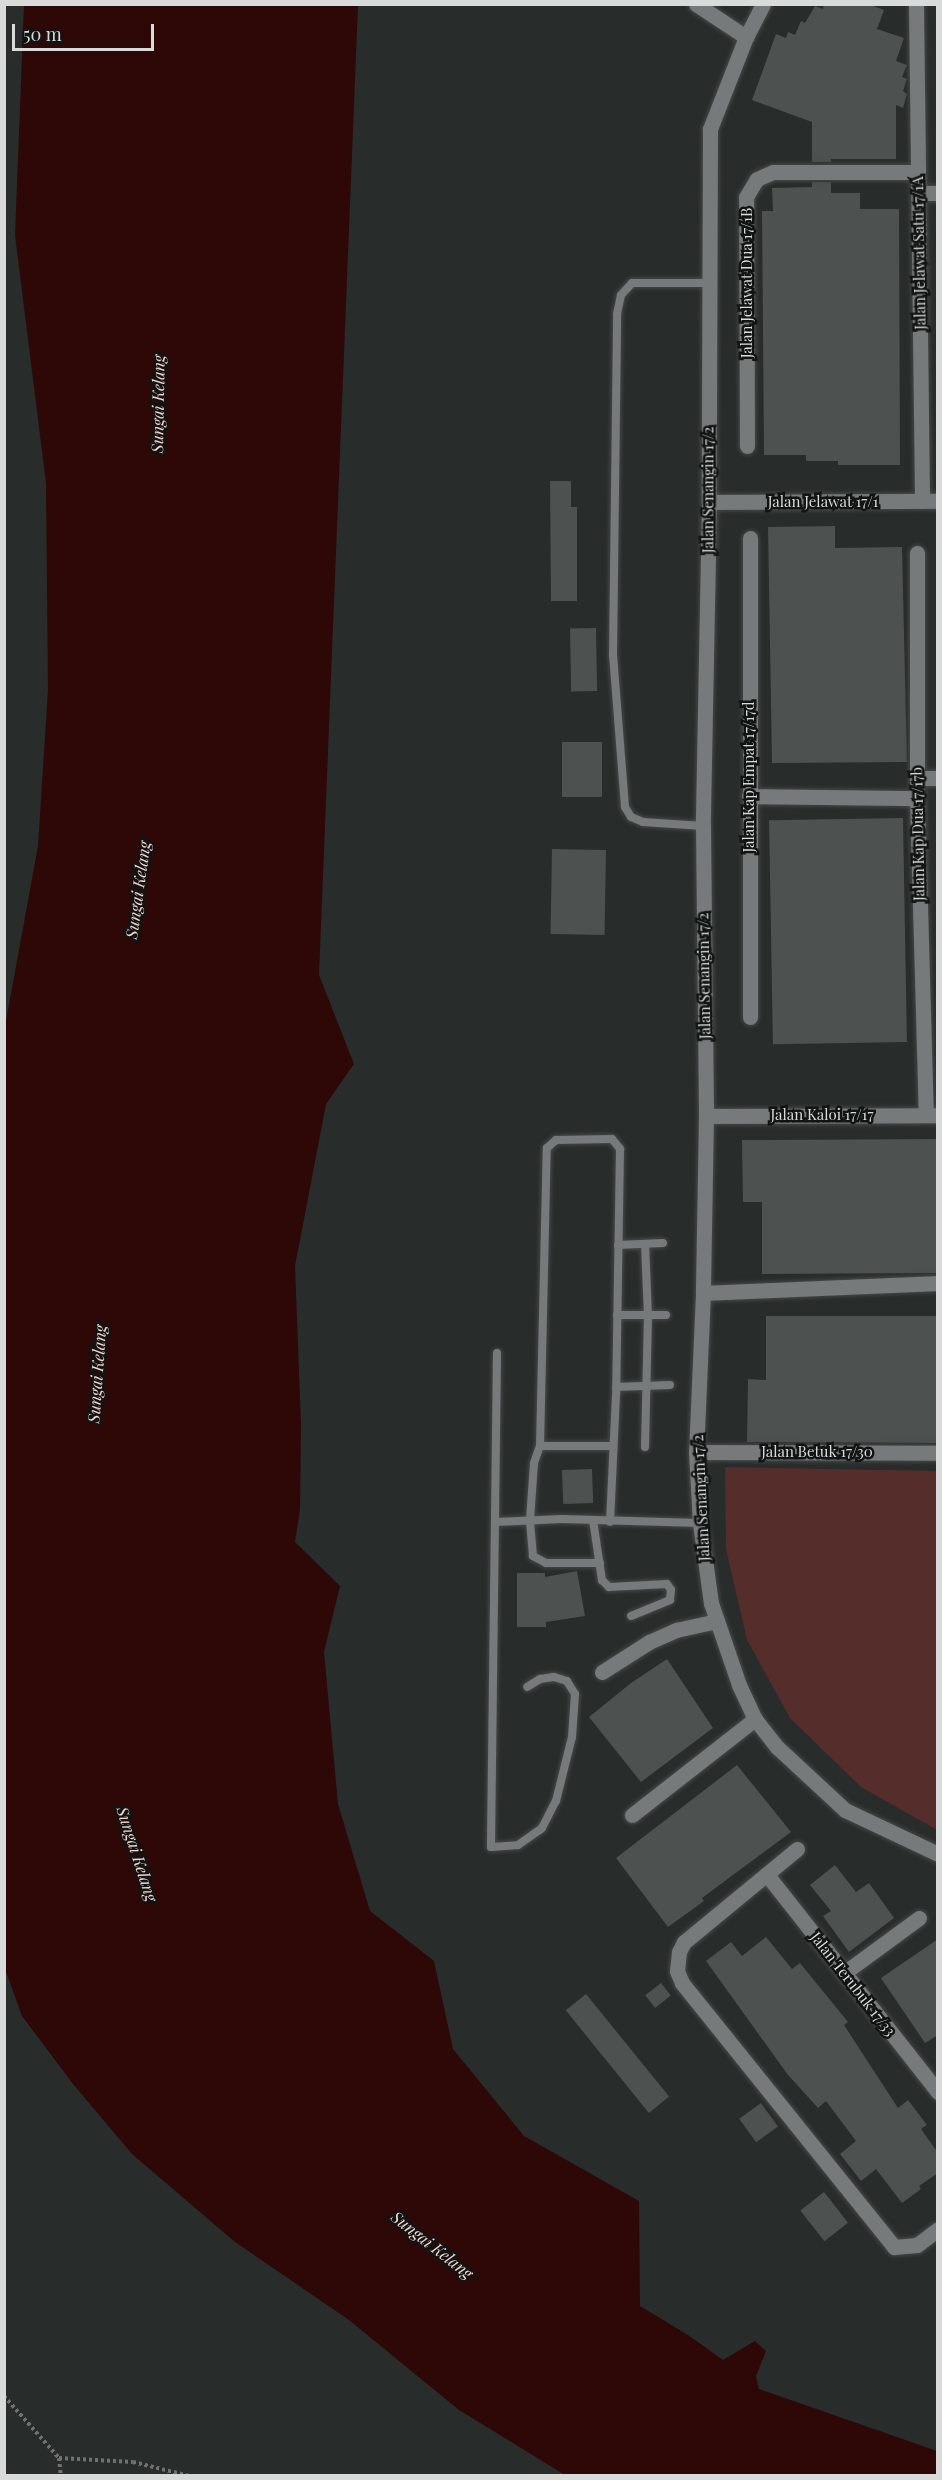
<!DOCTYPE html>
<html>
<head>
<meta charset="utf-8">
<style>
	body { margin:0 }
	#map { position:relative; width:942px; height:2480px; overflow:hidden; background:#282c2b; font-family:"Playfair Display",serif }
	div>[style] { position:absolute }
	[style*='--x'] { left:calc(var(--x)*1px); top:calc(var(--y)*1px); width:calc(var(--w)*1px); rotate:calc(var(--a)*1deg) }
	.green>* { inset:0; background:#552d2a }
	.water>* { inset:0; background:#2d0807 }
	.building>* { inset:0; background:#4d5150; transform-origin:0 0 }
	.path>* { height:4px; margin-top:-2px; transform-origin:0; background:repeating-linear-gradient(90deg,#6f7271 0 3px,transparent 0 6px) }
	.roads { filter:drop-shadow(0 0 2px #454847) drop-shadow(0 0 2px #454847) }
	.lane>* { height:8px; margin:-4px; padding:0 4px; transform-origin:4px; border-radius:4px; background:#767a7a }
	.street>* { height:15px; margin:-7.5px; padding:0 7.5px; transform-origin:7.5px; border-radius:7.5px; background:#767a7a }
	.secondary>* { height:15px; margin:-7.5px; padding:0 7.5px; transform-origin:7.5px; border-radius:7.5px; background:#767a7a }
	span { translate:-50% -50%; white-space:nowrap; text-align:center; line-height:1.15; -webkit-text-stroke:5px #121413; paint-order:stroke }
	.street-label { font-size:15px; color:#d8dbda }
	.water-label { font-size:16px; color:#f7d6d2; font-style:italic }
	.frame { position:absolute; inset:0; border:6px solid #d8dbda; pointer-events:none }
	.scale { position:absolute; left:12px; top:24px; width:142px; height:27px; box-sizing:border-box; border:3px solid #d8dbda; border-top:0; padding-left:8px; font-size:18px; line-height:21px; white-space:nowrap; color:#d8dbda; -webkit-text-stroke:4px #121413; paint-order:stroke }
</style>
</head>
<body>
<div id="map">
	<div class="green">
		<i style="clip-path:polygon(725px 1467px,937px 1471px,937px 1830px,861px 1787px,790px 1718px,747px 1640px,726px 1549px)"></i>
	</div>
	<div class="water">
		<i style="clip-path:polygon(24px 5px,358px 5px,319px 975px,354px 1064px,326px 1104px,295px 1266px,301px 1425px,300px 1509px,295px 1542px,340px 1586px,324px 1652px,338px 1804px,370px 1911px,434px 1961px,453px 2049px,524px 2136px,639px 2201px,640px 2306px,688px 2335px,723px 2360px,755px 2341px,766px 2351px,756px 2376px,759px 2389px,937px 2451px,937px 2475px,565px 2475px,459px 2410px,349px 2320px,235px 2242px,132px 2154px,73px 2084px,22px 2016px,4px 1966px,4px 1032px,38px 846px,48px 690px,46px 483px,15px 235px)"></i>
	</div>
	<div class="building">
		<i style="clip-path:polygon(824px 4px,868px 4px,884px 10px,877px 29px,904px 38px,896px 61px,907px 65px,902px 77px,907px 79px,903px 91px,907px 94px,903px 108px,896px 105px,896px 159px,831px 159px,831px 162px,812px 162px,812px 122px,752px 100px,776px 34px,786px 38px,788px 32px,795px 35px,801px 21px,805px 23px,815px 6px,823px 9px)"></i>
		<i style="clip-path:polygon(812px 182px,831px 182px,831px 193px,860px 193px,860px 209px,899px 209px,900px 465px,838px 465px,838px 461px,806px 461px,806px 455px,764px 455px,762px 211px,773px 211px,772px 188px,812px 187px)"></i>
		<i style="clip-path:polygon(550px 481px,571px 481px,571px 507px,577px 507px,577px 601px,551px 601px)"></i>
		<i style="clip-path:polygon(835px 526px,835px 548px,902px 547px,907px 762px,772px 763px,768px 527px)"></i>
		<i style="left:596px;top:628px;width:63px;height:26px;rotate:89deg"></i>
		<i style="left:562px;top:742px;width:40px;height:55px"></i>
		<i style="left:903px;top:818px;width:224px;height:134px;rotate:89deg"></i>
		<i style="left:552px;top:849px;width:54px;height:85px;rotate:1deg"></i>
		<i style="clip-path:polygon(938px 1139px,938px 1273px,762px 1274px,762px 1202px,743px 1202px,742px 1140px)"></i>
		<i style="clip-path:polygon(766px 1316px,938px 1316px,938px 1443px,747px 1442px,748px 1379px,766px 1380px)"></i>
		<i style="left:592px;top:1469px;width:34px;height:30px;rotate:88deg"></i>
		<i style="clip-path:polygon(577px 1571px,585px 1616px,546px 1622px,546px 1627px,517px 1627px,517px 1573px,545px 1573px,545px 1577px)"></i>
		<i style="clip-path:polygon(667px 1659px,713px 1728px,641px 1782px,589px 1717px,631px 1683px)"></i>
		<i style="clip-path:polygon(737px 1765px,791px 1832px,702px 1898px,704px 1901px,668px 1927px,616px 1858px)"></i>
		<i style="clip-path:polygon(835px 1865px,856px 1892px,869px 1883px,894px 1918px,849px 1952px,823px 1916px,831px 1911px,810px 1885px)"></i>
		<i style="clip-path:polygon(766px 1937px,792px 1969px,800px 1963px,848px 2022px,844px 2025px,898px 2108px,908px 2100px,927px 2125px,921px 2129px,938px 2153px,938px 2173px,919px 2186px,921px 2189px,902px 2203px,876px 2169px,861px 2181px,840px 2154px,856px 2141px,826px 2101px,818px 2108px,788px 2075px,706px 1961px,731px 1942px,742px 1956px)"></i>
		<i style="clip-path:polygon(938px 1939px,938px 2035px,925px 2043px,881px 1978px)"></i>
		<i style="left:661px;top:1983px;width:16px;height:20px;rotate:52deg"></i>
		<i style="left:586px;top:1994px;width:132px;height:26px;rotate:51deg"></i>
		<i style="left:761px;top:2103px;width:29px;height:27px;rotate:54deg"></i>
		<i style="left:824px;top:2192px;width:39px;height:30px;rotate:52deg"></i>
	</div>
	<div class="path">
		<i style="--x:4;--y:2396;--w:83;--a:48.4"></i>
		<i style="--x:59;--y:2458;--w:18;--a:84"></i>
		<i style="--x:59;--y:2458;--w:74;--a:3.1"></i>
		<i style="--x:133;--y:2462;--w:59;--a:13.8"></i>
	</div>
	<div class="roads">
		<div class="lane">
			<i style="--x:703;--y:826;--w:60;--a:-176.2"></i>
			<i style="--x:643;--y:822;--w:13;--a:-157"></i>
			<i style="--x:631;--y:817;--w:12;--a:-121"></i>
			<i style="--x:625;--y:807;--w:152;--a:-94.5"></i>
			<i style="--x:613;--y:655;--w:341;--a:-89.3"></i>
			<i style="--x:617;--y:314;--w:19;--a:-78"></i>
			<i style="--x:621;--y:295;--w:16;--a:-47"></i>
			<i style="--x:632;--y:283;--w:77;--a:0"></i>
			<i style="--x:645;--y:1244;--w:71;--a:87.6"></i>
			<i style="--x:648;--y:1315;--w:132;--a:91.3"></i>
			<i style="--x:618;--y:1245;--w:45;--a:-2.5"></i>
			<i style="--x:617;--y:1315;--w:49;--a:0"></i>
			<i style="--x:497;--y:1353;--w:494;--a:90.7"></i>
			<i style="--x:491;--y:1847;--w:27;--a:-4"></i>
			<i style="--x:518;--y:1845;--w:29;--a:-35"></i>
			<i style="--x:542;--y:1828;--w:30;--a:-63"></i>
			<i style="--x:556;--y:1801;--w:66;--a:-76"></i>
			<i style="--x:572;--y:1737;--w:43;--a:-86"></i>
			<i style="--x:575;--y:1694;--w:15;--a:-122"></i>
			<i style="--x:567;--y:1681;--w:14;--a:-163"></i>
			<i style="--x:554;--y:1677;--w:14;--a:172"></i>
			<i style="--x:540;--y:1679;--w:15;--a:148"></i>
			<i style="--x:616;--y:1387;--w:54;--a:-2.1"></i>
			<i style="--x:540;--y:1446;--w:298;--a:-88.7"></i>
			<i style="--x:547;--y:1148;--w:12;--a:-42"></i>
			<i style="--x:556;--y:1140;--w:56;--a:-1"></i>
			<i style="--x:612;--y:1139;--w:13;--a:51"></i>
			<i style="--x:620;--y:1149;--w:246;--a:90.9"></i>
			<i style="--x:616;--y:1395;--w:127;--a:92.7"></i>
			<i style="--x:593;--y:1520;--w:61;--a:81.5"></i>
			<i style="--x:602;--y:1580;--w:10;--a:45"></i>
			<i style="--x:609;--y:1587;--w:58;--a:-3"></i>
			<i style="--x:667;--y:1584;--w:7;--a:56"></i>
			<i style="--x:671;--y:1590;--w:10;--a:96"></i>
			<i style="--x:670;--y:1600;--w:42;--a:157.7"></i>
			<i style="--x:496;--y:1522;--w:66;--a:-2.6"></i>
			<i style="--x:562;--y:1519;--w:138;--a:1.7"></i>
			<i style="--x:600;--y:1563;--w:54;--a:180"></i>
			<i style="--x:546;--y:1563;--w:15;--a:-152"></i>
			<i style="--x:533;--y:1556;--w:36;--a:-95"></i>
			<i style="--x:530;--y:1520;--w:57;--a:-86"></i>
			<i style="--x:534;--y:1463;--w:18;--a:-71"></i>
			<i style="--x:540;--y:1446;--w:73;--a:0"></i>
		</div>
		<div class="street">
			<i style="--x:696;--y:4;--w:60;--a:33.4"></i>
			<i style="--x:916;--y:4;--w:497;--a:89.3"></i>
			<i style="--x:919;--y:193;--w:19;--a:0"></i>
			<i style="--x:747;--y:446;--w:249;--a:-90.2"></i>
			<i style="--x:746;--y:197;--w:21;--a:-59"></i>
			<i style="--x:757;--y:179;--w:17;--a:-24"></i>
			<i style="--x:773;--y:172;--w:145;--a:0"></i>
			<i style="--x:750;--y:538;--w:479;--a:90"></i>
			<i style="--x:917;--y:553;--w:245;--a:90"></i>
			<i style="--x:917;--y:798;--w:317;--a:88.4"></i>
			<i style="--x:917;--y:778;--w:21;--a:0"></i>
			<i style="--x:749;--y:796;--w:168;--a:0.7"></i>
			<i style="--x:706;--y:1116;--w:232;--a:-0.2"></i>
			<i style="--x:703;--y:1293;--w:235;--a:-2.4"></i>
			<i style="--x:696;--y:1452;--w:242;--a:0.2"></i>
			<i style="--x:602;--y:1672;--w:56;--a:-32.6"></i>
			<i style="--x:649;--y:1642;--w:30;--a:-24"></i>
			<i style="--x:676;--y:1630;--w:42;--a:-12.4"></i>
			<i style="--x:632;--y:1815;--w:156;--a:-38"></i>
			<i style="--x:797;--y:1849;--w:146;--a:140.5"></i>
			<i style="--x:684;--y:1942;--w:11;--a:117"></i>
			<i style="--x:679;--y:1952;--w:19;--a:96"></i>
			<i style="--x:677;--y:1971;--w:13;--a:67"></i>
			<i style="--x:682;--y:1983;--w:339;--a:51.2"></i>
			<i style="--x:894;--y:2247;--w:23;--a:-5"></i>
			<i style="--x:917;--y:2245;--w:26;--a:-37"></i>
			<i style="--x:768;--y:1876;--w:275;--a:51.8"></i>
			<i style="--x:844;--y:1973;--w:93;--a:-36.3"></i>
		</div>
		<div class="secondary">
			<i style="--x:763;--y:4;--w:37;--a:117"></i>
			<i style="--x:746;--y:37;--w:99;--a:111.4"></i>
			<i style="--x:710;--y:129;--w:373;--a:90.2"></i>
			<i style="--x:709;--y:502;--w:324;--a:91.1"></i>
			<i style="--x:703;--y:826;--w:290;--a:89.4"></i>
			<i style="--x:706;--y:1116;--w:177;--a:91"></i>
			<i style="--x:703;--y:1293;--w:159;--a:92.5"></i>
			<i style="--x:696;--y:1452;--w:71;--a:86.8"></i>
			<i style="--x:700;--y:1523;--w:81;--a:82.2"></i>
			<i style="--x:711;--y:1603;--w:87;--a:71.1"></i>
			<i style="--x:739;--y:1685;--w:38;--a:65"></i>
			<i style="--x:755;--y:1719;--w:36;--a:52"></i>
			<i style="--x:777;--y:1747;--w:93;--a:42.8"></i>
			<i style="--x:845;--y:1810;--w:103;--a:25.3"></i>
			<i style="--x:709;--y:502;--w:229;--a:-0.3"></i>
		</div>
	</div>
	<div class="street-label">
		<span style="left:919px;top:253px;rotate:-91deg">Jalan Jelawat Satu 17/1A</span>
		<span style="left:747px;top:283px;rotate:-90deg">Jalan Jelawat Dua 17/1B</span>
		<span style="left:708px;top:490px;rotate:-90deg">Jalan Senangin 17/2</span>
		<span style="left:823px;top:502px">Jalan Jelawat 17/1</span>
		<span style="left:749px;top:777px;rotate:-90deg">Jalan Kap Empat 17/17d</span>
		<span style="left:918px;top:834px;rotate:-91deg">Jalan Kap Dua 17/17b</span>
		<span style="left:704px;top:976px;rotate:-91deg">Jalan Senangin 17/2</span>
		<span style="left:822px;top:1115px">Jalan Kaloi 17/17</span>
		<span style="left:817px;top:1452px">Jalan Betuk 17/30</span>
		<span style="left:701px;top:1498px;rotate:-93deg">Jalan Senangin 17/2</span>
		<span style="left:853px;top:1984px;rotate:52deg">Jalan Terubuk 17/33</span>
	</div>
	<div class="water-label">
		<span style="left:158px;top:404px;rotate:-89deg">Sungai Kelang</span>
		<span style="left:138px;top:890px;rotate:-82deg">Sungai Kelang</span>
		<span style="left:97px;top:1374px;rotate:-86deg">Sungai Kelang</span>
		<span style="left:137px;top:1854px;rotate:72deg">Sungai Kelang</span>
		<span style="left:432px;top:2245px;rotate:38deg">Sungai Kelang</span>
	</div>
	<div class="frame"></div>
	<div class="scale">50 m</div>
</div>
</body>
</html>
